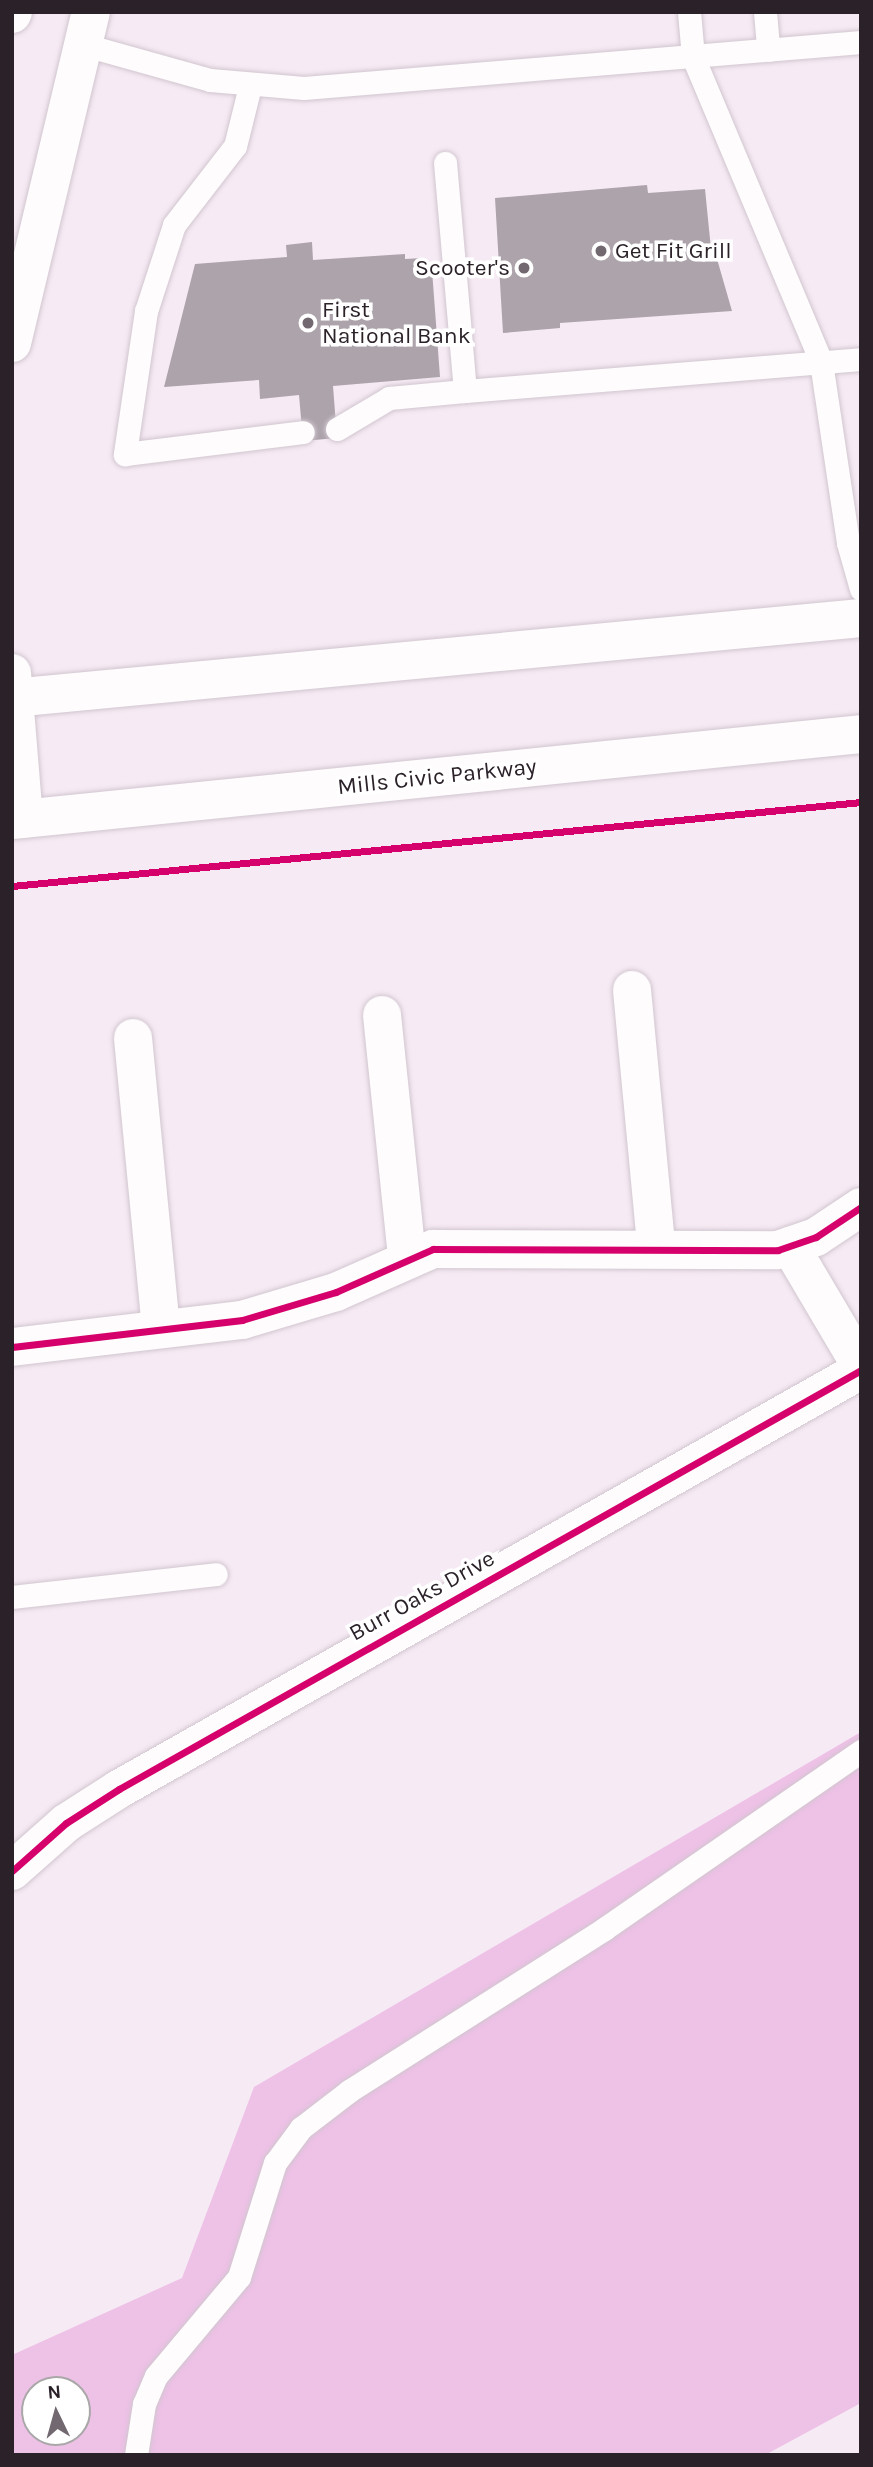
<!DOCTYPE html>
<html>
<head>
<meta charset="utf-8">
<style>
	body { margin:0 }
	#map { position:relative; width:873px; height:2467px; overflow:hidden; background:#f6eaf4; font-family:Karla,sans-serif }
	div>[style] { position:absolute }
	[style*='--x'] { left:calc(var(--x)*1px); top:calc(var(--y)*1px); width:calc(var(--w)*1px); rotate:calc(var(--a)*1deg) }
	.green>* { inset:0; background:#eec1e7 }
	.building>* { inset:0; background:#aca3ab }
	.roads { filter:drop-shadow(0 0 2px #d1c6cf) drop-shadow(0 0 2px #d1c6cf) }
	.lane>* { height:23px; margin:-11.5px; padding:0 11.5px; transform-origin:11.5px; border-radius:11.5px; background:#fefcfd }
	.street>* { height:38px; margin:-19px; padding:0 19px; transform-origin:19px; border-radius:19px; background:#fefcfd }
	.secondary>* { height:38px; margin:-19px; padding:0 19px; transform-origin:19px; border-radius:19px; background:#fefcfd }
	.primary>* { height:38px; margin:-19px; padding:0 19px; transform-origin:19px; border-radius:19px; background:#fefcfd }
	.cycleway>* { height:7px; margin:-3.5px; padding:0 3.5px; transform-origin:3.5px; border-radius:3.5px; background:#d6006c }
	.dots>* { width:19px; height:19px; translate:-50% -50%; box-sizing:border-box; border:4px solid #fff; border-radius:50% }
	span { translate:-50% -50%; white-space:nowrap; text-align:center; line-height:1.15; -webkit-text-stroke:7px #fff; paint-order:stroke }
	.poi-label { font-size:23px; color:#2b2229 }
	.left { translate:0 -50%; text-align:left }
	.right { translate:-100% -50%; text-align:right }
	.street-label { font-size:23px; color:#2b2229 }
	.frame { position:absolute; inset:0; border:14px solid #2b2229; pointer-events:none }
	.north { position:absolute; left:21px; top:2376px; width:70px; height:70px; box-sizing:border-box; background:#fff; border:2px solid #aaa7a9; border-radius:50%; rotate:355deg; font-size:19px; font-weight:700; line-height:28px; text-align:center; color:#2b2229 }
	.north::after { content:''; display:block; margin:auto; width:24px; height:32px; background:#726870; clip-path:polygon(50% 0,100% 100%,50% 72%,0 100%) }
</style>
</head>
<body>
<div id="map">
	<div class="green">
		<i style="clip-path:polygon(evenodd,861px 1732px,861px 2403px,765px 2455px,12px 2455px,12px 2355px,182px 2278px,254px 2087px,861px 1732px,35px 2390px,77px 2390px,77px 2432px,35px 2432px,35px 2390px)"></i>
	</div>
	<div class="building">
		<i style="clip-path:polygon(647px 185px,648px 193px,705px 189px,712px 259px,717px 259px,732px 311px,560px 323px,560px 328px,503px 333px,495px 198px)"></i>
		<i style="clip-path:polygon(312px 242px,313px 260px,405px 254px,405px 259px,423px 258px,425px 270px,432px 270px,440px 377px,333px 386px,337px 438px,303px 441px,299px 395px,260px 399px,259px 380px,164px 387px,195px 264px,287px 257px,286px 245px)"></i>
	</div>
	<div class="roads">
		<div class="lane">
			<i style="--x:689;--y:12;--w:45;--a:84.9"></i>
			<i style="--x:693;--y:57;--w:331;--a:67.2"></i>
			<i style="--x:821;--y:362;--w:183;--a:81.5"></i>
			<i style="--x:848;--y:543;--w:48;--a:74.2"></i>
			<i style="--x:765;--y:12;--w:38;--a:85"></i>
			<i style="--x:85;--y:45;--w:130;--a:15.6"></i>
			<i style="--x:210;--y:80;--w:94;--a:4.9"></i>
			<i style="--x:304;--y:88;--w:559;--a:-4.72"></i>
			<i style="--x:250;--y:86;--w:62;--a:104"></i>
			<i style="--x:235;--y:146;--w:100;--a:127.7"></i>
			<i style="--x:174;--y:225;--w:90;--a:108"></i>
			<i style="--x:146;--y:311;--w:145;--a:98.4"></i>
			<i style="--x:125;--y:454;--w:179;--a:-7"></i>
			<i style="--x:465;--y:391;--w:397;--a:-4.6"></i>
			<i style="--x:337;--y:429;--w:61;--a:-30.8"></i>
			<i style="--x:389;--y:398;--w:76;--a:-5.3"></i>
			<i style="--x:465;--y:391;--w:229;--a:-95"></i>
			<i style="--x:12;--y:1597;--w:205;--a:-6.4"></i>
			<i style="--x:136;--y:2455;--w:52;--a:-81.1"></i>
			<i style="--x:144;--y:2404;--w:30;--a:-67"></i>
			<i style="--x:156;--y:2376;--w:129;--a:-50"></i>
			<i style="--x:239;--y:2277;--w:120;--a:-72.5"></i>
			<i style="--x:275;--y:2163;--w:44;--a:-53.4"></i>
			<i style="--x:301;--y:2128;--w:61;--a:-37.6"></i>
			<i style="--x:349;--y:2091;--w:302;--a:-32.4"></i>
			<i style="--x:604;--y:1929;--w:313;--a:-34.7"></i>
		</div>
		<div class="street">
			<i style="--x:632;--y:990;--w:257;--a:84.6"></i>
			<i style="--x:382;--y:1015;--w:243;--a:84.1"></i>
			<i style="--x:133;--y:1038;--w:292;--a:84.5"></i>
			<i style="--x:790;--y:1246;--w:139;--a:59.4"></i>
			<i style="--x:12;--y:1347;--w:232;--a:-6.7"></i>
			<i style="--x:242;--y:1320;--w:98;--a:-16.6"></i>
			<i style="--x:336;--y:1292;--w:106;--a:-23.9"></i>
			<i style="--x:433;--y:1249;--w:345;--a:0.2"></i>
			<i style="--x:778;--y:1250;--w:40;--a:-18.9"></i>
			<i style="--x:816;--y:1237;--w:54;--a:-33.7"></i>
			<i style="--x:12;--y:1871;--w:72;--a:-41.6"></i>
			<i style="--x:66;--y:1823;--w:63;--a:-32.7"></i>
			<i style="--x:119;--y:1789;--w:852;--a:-29.45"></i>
		</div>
		<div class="secondary">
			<i style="--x:12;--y:14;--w:2;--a:-63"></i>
			<i style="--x:12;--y:343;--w:340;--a:-76.6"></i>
			<i style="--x:12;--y:673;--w:146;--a:85.3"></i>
		</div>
		<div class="primary">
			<i style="--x:12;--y:698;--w:853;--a:-5.38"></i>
			<i style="--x:12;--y:820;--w:853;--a:-5.78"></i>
		</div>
	</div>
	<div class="cycleway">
		<i style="--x:12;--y:886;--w:853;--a:-5.65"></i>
		<i style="--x:12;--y:1347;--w:232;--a:-6.7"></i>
		<i style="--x:242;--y:1320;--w:98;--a:-16.6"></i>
		<i style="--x:336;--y:1292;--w:106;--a:-23.9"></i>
		<i style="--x:433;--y:1249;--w:345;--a:0.2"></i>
		<i style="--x:778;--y:1250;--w:40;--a:-18.9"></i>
		<i style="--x:816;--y:1237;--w:54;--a:-33.7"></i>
		<i style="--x:12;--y:1871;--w:72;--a:-41.6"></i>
		<i style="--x:66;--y:1823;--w:63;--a:-32.7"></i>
		<i style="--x:119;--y:1789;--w:852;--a:-29.45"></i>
	</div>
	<div class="dots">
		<i style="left:601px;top:251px;background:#726870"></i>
		<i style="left:524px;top:268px;background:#726870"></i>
		<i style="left:308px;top:323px;background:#726870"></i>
	</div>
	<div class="poi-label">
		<span class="left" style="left:615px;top:251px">Get Fit Grill</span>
		<span class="right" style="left:510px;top:268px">Scooter's</span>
		<span class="left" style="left:322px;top:323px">First<br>National Bank</span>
	</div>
	<div class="street-label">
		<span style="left:437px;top:777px;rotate:-6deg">Mills Civic Parkway</span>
		<span style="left:422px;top:1596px;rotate:-29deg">Burr Oaks Drive</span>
	</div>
	<div class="frame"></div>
	<div class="north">N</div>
</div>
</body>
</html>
